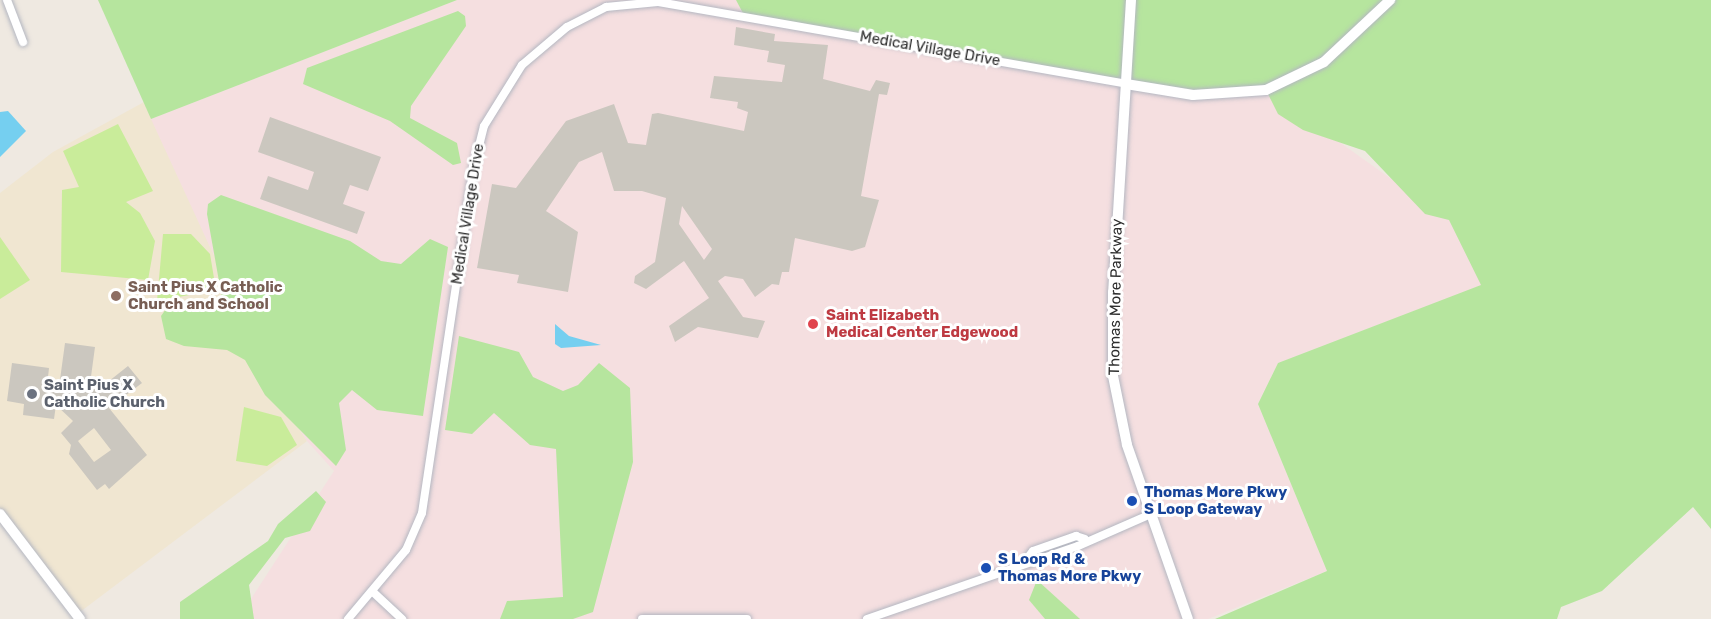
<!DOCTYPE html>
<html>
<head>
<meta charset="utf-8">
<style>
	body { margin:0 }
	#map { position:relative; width:1711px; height:619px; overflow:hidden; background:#efe9e1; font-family:Rubik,sans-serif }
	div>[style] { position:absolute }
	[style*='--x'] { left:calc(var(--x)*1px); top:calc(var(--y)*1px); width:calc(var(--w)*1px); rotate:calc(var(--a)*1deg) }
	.education>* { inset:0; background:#f0e6d1 }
	.medical>* { inset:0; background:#f5dfe0 }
	.green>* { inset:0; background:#b6e59e }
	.pitch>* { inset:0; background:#c9ec9a }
	.water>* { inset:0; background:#75cff0 }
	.building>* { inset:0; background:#cbc7bf }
	.roads { filter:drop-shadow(0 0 2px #b4b7c1) drop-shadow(0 0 2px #b4b7c1) }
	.street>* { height:8px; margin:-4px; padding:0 4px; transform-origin:4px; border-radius:4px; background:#fff }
	.secondary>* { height:10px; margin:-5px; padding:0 5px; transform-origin:5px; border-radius:5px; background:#fff }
	.dots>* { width:16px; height:16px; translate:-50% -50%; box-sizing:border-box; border:3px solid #fff; border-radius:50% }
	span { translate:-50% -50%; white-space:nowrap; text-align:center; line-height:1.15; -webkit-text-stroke:6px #fff; paint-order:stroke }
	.street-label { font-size:15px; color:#2e2e2e }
	.education-label { font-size:15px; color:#785e54; font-weight:700 }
	.left { translate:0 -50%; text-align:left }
	.health-label { font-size:15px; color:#be3a42; font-weight:700 }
	.worship-label { font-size:15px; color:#5b616d; font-weight:700 }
	.transit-label { font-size:15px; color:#164399; font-weight:700 }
</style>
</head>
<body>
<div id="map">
	<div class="education">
		<i style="clip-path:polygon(144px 102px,280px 399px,307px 441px,76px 615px,0 514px,0 193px,53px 152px)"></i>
	</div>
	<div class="medical">
		<i style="clip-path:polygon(457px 0,748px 0,1266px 90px,1449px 220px,1482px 285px,1278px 363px,1258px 404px,1327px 571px,1208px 619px,238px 619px,334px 471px,307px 441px,280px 399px,151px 119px)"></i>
	</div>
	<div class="green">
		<i style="clip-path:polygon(98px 0,457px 0,151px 119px)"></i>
		<i style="clip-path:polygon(736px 0,1711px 0,1711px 529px,1693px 507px,1602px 591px,1561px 607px,1557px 619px,1215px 619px,1327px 571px,1258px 404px,1278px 363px,1481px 285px,1449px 220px,1425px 214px,1365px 151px,1303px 130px,1278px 114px,1266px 90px,1221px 96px,745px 17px)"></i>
		<i style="clip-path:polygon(458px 11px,465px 16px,466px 26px,411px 106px,410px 118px,457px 143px,461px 163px,453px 165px,390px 121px,303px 84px,307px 68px)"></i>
		<i style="clip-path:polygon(221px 195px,350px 241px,381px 261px,401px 264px,430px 239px,448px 247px,423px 416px,377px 410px,352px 390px,339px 403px,346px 450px,336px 466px,265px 395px,245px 360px,227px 350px,184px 346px,166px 339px,161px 316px,166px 309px,208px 308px,222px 298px,207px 214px,208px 204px)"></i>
		<i style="clip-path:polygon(459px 336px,519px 352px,533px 377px,563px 391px,578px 385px,599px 363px,630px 388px,633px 462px,593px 612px,573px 619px,500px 619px,507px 601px,563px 597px,556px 449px,530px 445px,494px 413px,472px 434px,445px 430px)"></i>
		<i style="clip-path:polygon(316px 491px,326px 502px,310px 531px,285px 538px,249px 585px,254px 619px,180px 619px,180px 602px,268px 541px,278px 524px)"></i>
		<i style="clip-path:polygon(1037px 580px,1080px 619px,1045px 619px,1029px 600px)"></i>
	</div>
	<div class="pitch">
		<i style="clip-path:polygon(118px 124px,153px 191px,126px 202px,140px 213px,155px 241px,148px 280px,61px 272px,62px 190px,79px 187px,63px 151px)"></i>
		<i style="clip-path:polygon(163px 234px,191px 234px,210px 254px,216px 290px,157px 301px)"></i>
		<i style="clip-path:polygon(0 237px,30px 280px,0 299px)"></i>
		<i style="clip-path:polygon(244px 407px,281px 417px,297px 445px,267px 466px,236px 461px)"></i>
	</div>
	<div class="water">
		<i style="clip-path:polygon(8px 111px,26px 131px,0 157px,0 112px)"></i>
		<i style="clip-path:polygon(555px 324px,569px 336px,601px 345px,561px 348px,555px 344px)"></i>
	</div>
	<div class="building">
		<i style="clip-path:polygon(evenodd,736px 27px,775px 34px,774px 41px,828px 45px,823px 79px,870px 91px,876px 80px,890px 83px,887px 95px,879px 94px,861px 196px,879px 200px,865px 247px,852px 251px,795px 238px,789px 272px,782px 272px,779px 285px,772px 284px,755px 297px,743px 279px,725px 276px,718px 281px,743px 317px,765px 321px,758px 338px,698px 327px,675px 342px,669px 326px,709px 298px,684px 261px,646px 289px,634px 283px,635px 276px,655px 262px,666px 198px,642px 191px,614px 191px,602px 152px,579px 162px,546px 211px,578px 232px,568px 292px,517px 283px,519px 275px,477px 268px,492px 184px,516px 188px,566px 121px,614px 104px,628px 143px,646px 145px,652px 114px,658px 113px,744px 131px,748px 112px,737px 108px,738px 102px,710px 98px,714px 76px,782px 82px,785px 65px,767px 62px,769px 51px,734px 45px,736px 27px,682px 206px,712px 249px,704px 260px,679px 224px,682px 206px)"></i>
		<i style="clip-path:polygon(270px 117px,381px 157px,368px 191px,350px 185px,343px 204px,365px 212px,357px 234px,260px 199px,268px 176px,308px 190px,314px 172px,258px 152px)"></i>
		<i style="clip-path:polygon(evenodd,65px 343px,95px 347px,90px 384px,99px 389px,128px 366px,142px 383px,109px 408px,147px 455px,109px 489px,105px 484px,97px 490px,69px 454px,71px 445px,61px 433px,73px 421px,56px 405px,54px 419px,23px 415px,24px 404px,7px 401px,12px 363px,49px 368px,47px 386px,59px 387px,65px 343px,94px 428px,111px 450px,94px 462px,78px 441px,94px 428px)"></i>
	</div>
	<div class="roads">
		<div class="street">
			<i style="--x:7;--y:0;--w:45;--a:69.1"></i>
			<i style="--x:1026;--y:560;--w:11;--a:-52"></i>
			<i style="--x:1033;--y:551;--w:46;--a:-19.2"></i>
			<i style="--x:1076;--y:536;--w:9;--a:18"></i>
			<i style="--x:373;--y:592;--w:40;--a:43"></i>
			<i style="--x:348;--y:619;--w:90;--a:-50"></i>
			<i style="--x:406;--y:550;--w:40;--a:-66.6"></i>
			<i style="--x:422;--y:513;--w:351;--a:-81.5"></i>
			<i style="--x:474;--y:166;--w:41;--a:-76"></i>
			<i style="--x:484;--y:126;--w:72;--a:-58.1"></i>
			<i style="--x:522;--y:65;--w:59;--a:-40.2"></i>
			<i style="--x:567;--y:27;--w:44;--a:-27.1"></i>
			<i style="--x:606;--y:7;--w:52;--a:-5.5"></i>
			<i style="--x:658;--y:2;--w:475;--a:9.9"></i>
			<i style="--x:642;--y:619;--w:105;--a:0"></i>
			<i style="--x:867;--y:619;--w:223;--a:-19.1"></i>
			<i style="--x:1078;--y:546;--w:80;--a:-23.7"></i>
		</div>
		<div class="secondary">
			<i style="--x:1131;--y:0;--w:293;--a:93.5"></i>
			<i style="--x:1113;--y:292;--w:84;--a:90"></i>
			<i style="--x:1113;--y:376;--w:70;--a:78.5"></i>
			<i style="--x:1127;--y:445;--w:184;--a:70.7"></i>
			<i style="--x:1126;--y:84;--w:68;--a:9.3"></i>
			<i style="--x:1193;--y:95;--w:73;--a:-3.9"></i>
			<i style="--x:1266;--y:90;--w:64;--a:-25.8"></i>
			<i style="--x:1324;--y:62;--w:91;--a:-43.2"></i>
			<i style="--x:0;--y:514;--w:132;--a:52.7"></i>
		</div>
	</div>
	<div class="dots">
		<i style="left:116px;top:296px;background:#8d6e63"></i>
		<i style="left:813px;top:324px;background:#e0444e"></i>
		<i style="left:32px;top:394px;background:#6b7280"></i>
		<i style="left:1132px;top:501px;background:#1a4fb4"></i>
		<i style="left:986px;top:568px;background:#1a4fb4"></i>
	</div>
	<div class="street-label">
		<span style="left:930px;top:49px;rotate:10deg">Medical Village Drive</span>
		<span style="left:468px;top:214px;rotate:-81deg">Medical Village Drive</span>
		<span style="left:1116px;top:297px;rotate:-89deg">Thomas More Parkway</span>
	</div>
	<div class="education-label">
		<span class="left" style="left:128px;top:296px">Saint Pius X Catholic<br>Church and School</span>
	</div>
	<div class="health-label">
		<span class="left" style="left:826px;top:324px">Saint Elizabeth<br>Medical Center Edgewood</span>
	</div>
	<div class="worship-label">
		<span class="left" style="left:44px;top:394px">Saint Pius X<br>Catholic Church</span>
	</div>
	<div class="transit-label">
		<span class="left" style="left:1144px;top:501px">Thomas More Pkwy<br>S Loop Gateway</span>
		<span class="left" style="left:998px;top:568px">S Loop Rd &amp;<br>Thomas More Pkwy</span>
	</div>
</div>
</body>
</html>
